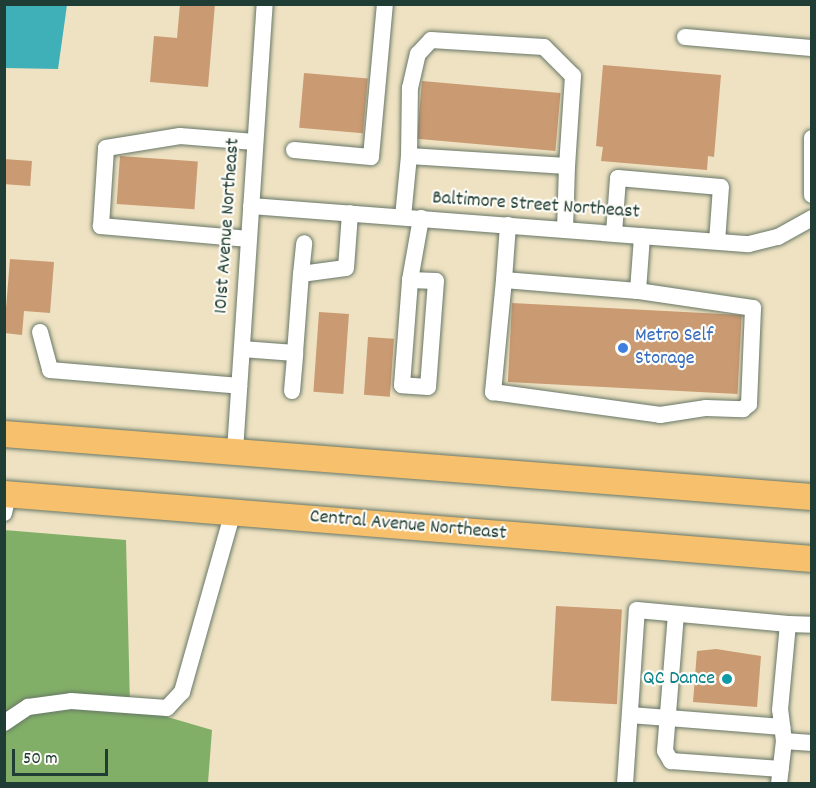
<!DOCTYPE html>
<html>
<head>
<meta charset="utf-8">
<style>
	body { margin:0 }
	#map { position:relative; width:816px; height:788px; overflow:hidden; background:#eee2c2; font-family:Dekko,sans-serif }
	div>[style] { position:absolute }
	[style*='--x'] { left:calc(var(--x)*1px); top:calc(var(--y)*1px); width:calc(var(--w)*1px); rotate:calc(var(--a)*1deg) }
	.forest>* { inset:0; background:#82af68 }
	.water>* { inset:0; background:#3fafb8 }
	.building>* { inset:0; background:#ca9a72; transform-origin:0 0 }
	.roads { filter:drop-shadow(0 0 2px #677766) drop-shadow(0 0 2px #677766) }
	.minor>* { height:16px; margin:-8px; padding:0 8px; transform-origin:8px; border-radius:8px; background:#fff }
	.highway>* { height:26px; margin:-13px; padding:0 13px; transform-origin:13px; border-radius:13px; background:#f7c06c }
	.dots>* { width:16px; height:16px; translate:-50% -50%; box-sizing:border-box; border:3px solid #fdfcf7; border-radius:50% }
	span { translate:-50% -50%; white-space:nowrap; text-align:center; line-height:1.15; -webkit-text-stroke:4.5px #fdfcf7; paint-order:stroke }
	.street-label { font-size:20px; color:#1f3d34 }
	.shop-label { font-size:20px; color:#366cbe }
	.left { translate:0 -50%; text-align:left }
	.culture-label { font-size:20px; color:#0d838f }
	.right { translate:-100% -50%; text-align:right }
	.frame { position:absolute; inset:0; border:6px solid #1f3d34; pointer-events:none }
	.scale { position:absolute; left:12px; top:749px; width:96px; height:27px; box-sizing:border-box; border:3px solid #1f3d34; border-top:0; padding-left:8px; font-size:18px; line-height:21px; white-space:nowrap; color:#1f3d34; -webkit-text-stroke:4px #fdfcf7; paint-order:stroke }
</style>
</head>
<body>
<div id="map">
	<div class="forest">
		<i style="clip-path:polygon(4px 530px,126px 540px,130px 706px,212px 730px,208px 783px,5px 783px)"></i>
	</div>
	<div class="water">
		<i style="clip-path:polygon(5px 4px,67px 5px,58px 69px,5px 68px)"></i>
	</div>
	<div class="building">
		<i style="clip-path:polygon(180px 4px,215px 4px,208px 87px,150px 82px,154px 36px,177px 38px)"></i>
		<i style="clip-path:polygon(603px 65px,721px 75px,714px 157px,708px 156px,707px 170px,601px 161px,603px 147px,596px 146px)"></i>
		<i style="left:304px;top:73px;width:64px;height:55px;rotate:5deg"></i>
		<i style="left:422px;top:81px;width:139px;height:58px;rotate:5deg"></i>
		<i style="left:120px;top:156px;width:78px;height:48px;rotate:4deg"></i>
		<i style="left:4px;top:159px;width:28px;height:25px;rotate:4deg"></i>
		<i style="clip-path:polygon(10px 259px,54px 262px,50px 313px,24px 311px,22px 335px,4px 333px)"></i>
		<i style="left:512px;top:303px;width:230px;height:79px;rotate:3deg"></i>
		<i style="left:319px;top:312px;width:30px;height:80px;rotate:4deg"></i>
		<i style="left:368px;top:337px;width:26px;height:58px;rotate:4deg"></i>
		<i style="left:556px;top:606px;width:66px;height:95px;rotate:3deg"></i>
		<i style="clip-path:polygon(716px 649px,761px 656px,757px 707px,693px 702px,697px 651px)"></i>
	</div>
	<div class="roads">
		<div class="minor">
			<i style="--x:685;--y:37;--w:127;--a:5"></i>
			<i style="--x:812;--y:138;--w:57;--a:90"></i>
			<i style="--x:294;--y:150;--w:77;--a:5.2"></i>
			<i style="--x:371;--y:157;--w:154;--a:-84.8"></i>
			<i style="--x:409;--y:156;--w:68;--a:-89.2"></i>
			<i style="--x:410;--y:88;--w:35;--a:-77"></i>
			<i style="--x:418;--y:54;--w:19;--a:-47"></i>
			<i style="--x:431;--y:40;--w:113;--a:3.5"></i>
			<i style="--x:544;--y:47;--w:41;--a:45"></i>
			<i style="--x:573;--y:76;--w:90;--a:93.8"></i>
			<i style="--x:251;--y:206;--w:499;--a:4.4"></i>
			<i style="--x:749;--y:244;--w:30;--a:-14"></i>
			<i style="--x:778;--y:237;--w:39;--a:-29"></i>
			<i style="--x:403;--y:217;--w:61;--a:-84.4"></i>
			<i style="--x:409;--y:156;--w:158;--a:3.6"></i>
			<i style="--x:567;--y:166;--w:64;--a:91.8"></i>
			<i style="--x:508;--y:225;--w:55;--a:94.2"></i>
			<i style="--x:504;--y:280;--w:134;--a:4.7"></i>
			<i style="--x:638;--y:291;--w:55;--a:-85.8"></i>
			<i style="--x:614;--y:233;--w:55;--a:-85.8"></i>
			<i style="--x:618;--y:178;--w:103;--a:5"></i>
			<i style="--x:721;--y:187;--w:54;--a:94.2"></i>
			<i style="--x:249;--y:239;--w:149;--a:-175"></i>
			<i style="--x:101;--y:226;--w:78;--a:-86.3"></i>
			<i style="--x:106;--y:148;--w:75;--a:-9.2"></i>
			<i style="--x:180;--y:136;--w:75;--a:4.6"></i>
			<i style="--x:301;--y:274;--w:31;--a:-84"></i>
			<i style="--x:410;--y:280;--w:26;--a:2"></i>
			<i style="--x:436;--y:281;--w:106;--a:94.3"></i>
			<i style="--x:428;--y:387;--w:26;--a:-176"></i>
			<i style="--x:402;--y:385;--w:105;--a:-85.6"></i>
			<i style="--x:410;--y:280;--w:63;--a:-79.9"></i>
			<i style="--x:504;--y:280;--w:113;--a:95.6"></i>
			<i style="--x:493;--y:392;--w:169;--a:7.8"></i>
			<i style="--x:660;--y:415;--w:47;--a:-8.7"></i>
			<i style="--x:706;--y:408;--w:37;--a:2"></i>
			<i style="--x:743;--y:409;--w:8;--a:-40"></i>
			<i style="--x:749;--y:404;--w:96;--a:-87.6"></i>
			<i style="--x:753;--y:308;--w:116;--a:-171.6"></i>
			<i style="--x:40;--y:332;--w:39;--a:75"></i>
			<i style="--x:50;--y:370;--w:190;--a:4.8"></i>
			<i style="--x:242;--y:349;--w:53;--a:4.3"></i>
			<i style="--x:295;--y:353;--w:79;--a:-85.7"></i>
			<i style="--x:301;--y:274;--w:45;--a:-7.6"></i>
			<i style="--x:346;--y:268;--w:55;--a:-85.8"></i>
			<i style="--x:292;--y:391;--w:38;--a:-85"></i>
			<i style="--x:235;--y:451;--w:448;--a:-86.2"></i>
			<i style="--x:4;--y:513;--w:19;--a:-78"></i>
			<i style="--x:676;--y:614;--w:137;--a:94.6"></i>
			<i style="--x:665;--y:751;--w:12;--a:59"></i>
			<i style="--x:671;--y:761;--w:110;--a:4.2"></i>
			<i style="--x:630;--y:715;--w:153;--a:4.5"></i>
			<i style="--x:4;--y:723;--w:29;--a:-34"></i>
			<i style="--x:28;--y:707;--w:43;--a:-7.9"></i>
			<i style="--x:71;--y:701;--w:96;--a:4.2"></i>
			<i style="--x:167;--y:708;--w:22;--a:-47"></i>
			<i style="--x:182;--y:692;--w:187;--a:-74.2"></i>
			<i style="--x:784;--y:741;--w:31;--a:-97"></i>
			<i style="--x:780;--y:710;--w:86;--a:-84.7"></i>
			<i style="--x:788;--y:624;--w:24;--a:2"></i>
			<i style="--x:625;--y:784;--w:174;--a:-86.1"></i>
			<i style="--x:637;--y:610;--w:152;--a:5.3"></i>
			<i style="--x:779;--y:784;--w:43;--a:-83.4"></i>
			<i style="--x:784;--y:741;--w:28;--a:4"></i>
		</div>
		<div class="highway">
			<i style="--x:4;--y:434;--w:810;--a:4.46"></i>
			<i style="--x:4;--y:494;--w:811;--a:4.6"></i>
		</div>
	</div>
	<div class="dots">
		<i style="left:623px;top:348px;background:#3f7fe0"></i>
		<i style="left:727px;top:679px;background:#0f9aa8"></i>
	</div>
	<div class="street-label">
		<span style="left:536px;top:206px;rotate:4deg">Baltimore Street Northeast</span>
		<span style="left:228px;top:226px;rotate:-86deg">101st Avenue Northeast</span>
		<span style="left:408px;top:526px;rotate:5deg">Central Avenue Northeast</span>
	</div>
	<div class="shop-label">
		<span class="left" style="left:635px;top:348px">Metro Self<br>Storage</span>
	</div>
	<div class="culture-label">
		<span class="right" style="left:715px;top:679px">QC Dance</span>
	</div>
	<div class="frame"></div>
	<div class="scale">50 m</div>
</div>
</body>
</html>
